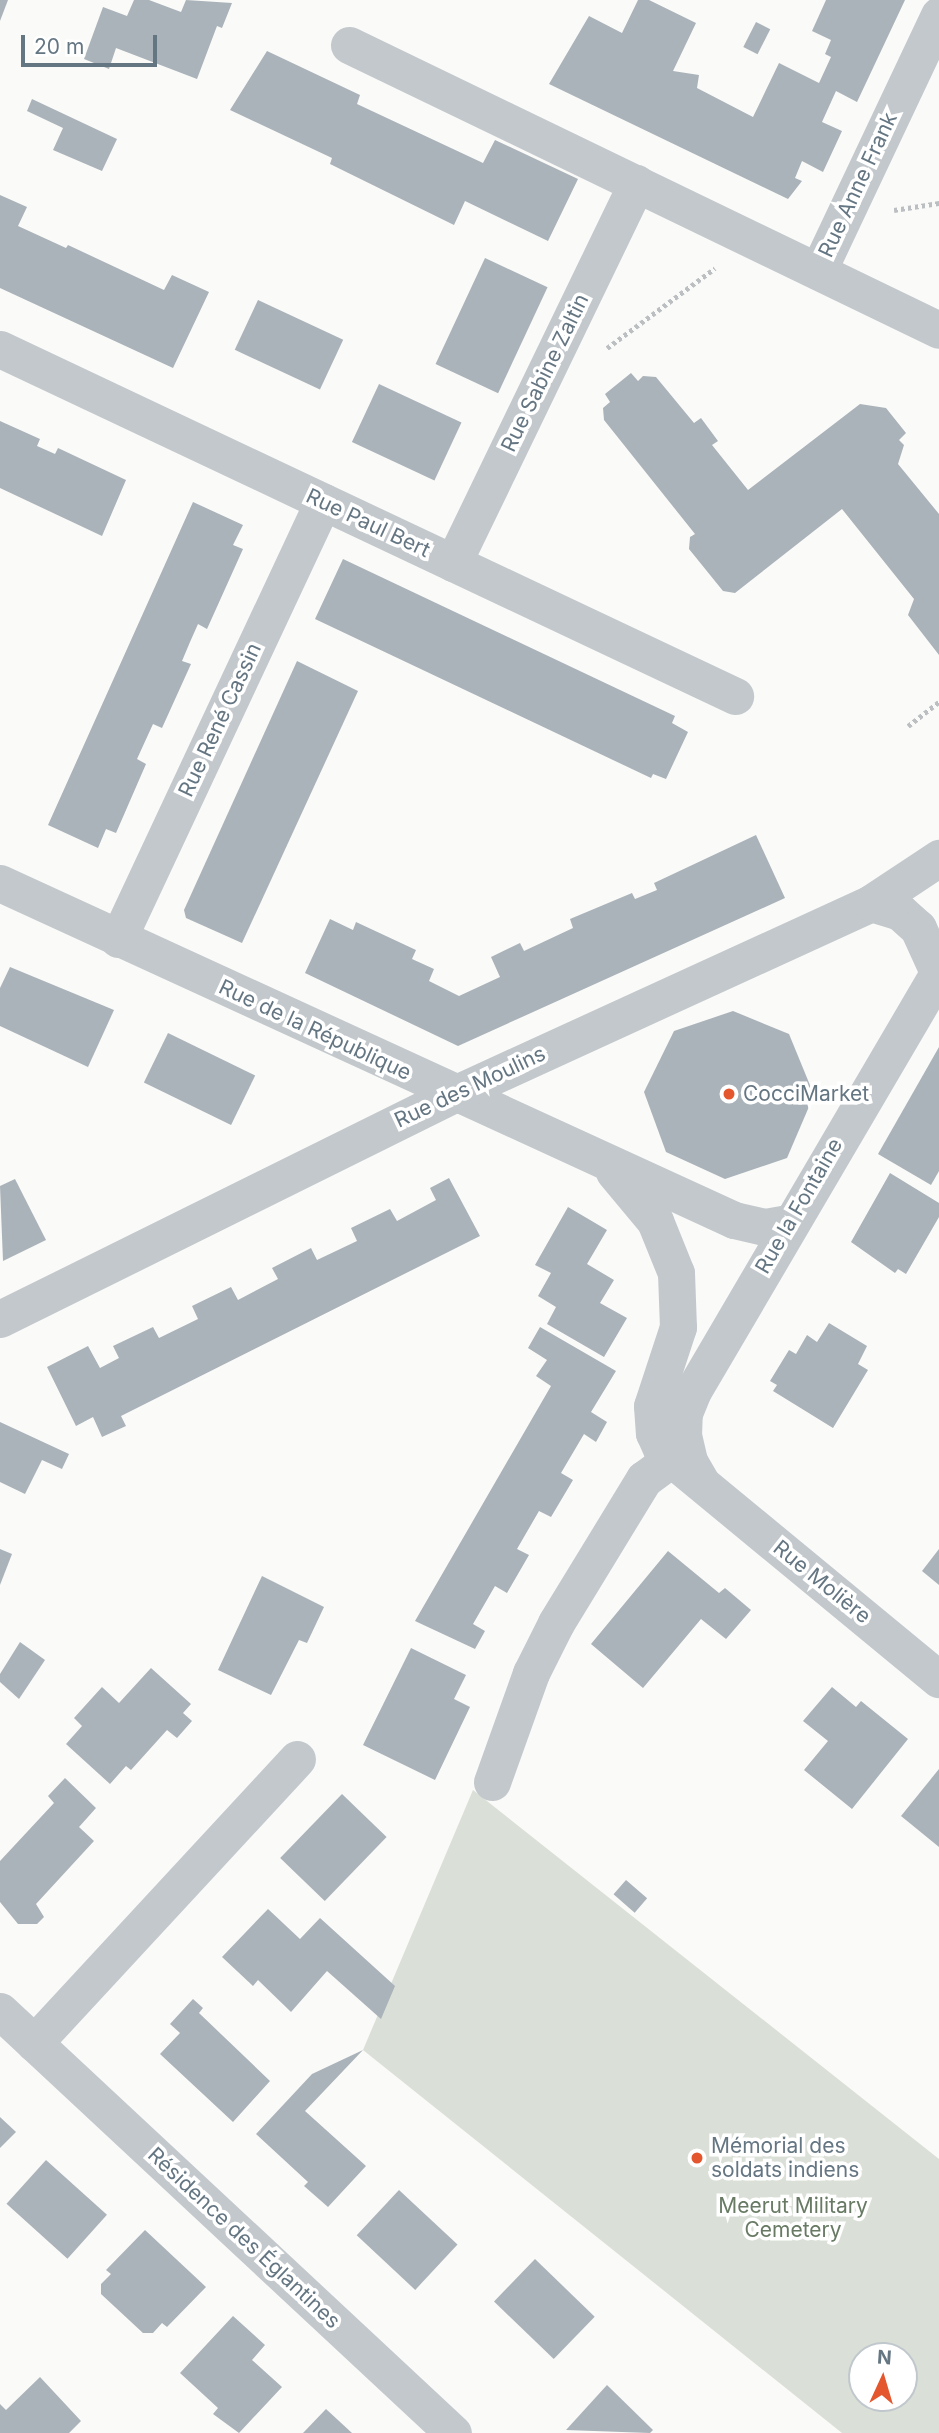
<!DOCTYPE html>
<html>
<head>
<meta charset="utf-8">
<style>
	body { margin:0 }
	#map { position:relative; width:939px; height:2433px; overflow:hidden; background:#fafaf8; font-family:Inter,sans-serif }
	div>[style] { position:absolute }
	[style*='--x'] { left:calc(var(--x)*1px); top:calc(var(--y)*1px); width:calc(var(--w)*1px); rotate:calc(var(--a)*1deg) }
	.green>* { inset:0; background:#dadfd7 }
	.building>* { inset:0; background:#aab3b9; transform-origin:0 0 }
	.path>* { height:4.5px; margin-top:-2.25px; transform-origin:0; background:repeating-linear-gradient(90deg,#bbbfc2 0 3.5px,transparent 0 7px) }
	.street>* { height:37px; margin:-18.5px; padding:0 18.5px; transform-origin:18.5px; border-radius:18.5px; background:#c3c8cc }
	.dots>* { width:19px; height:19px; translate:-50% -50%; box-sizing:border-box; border:4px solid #fff; border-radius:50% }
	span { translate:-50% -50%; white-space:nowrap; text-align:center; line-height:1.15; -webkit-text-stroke:7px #fff; paint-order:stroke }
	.street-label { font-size:21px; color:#657683 }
	.poi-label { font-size:21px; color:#657683 }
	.left { translate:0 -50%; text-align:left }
	.park-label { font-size:21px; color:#687a64 }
	.north { position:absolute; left:848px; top:2342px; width:70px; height:70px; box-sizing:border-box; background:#fff; border:2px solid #c1c8cd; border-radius:50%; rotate:4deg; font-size:19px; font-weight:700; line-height:28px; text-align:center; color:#657683 }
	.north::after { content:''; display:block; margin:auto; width:24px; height:32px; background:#e4572e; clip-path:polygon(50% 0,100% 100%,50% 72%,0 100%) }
	.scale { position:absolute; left:21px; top:35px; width:136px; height:32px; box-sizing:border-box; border:4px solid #657683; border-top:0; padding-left:9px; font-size:21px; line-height:24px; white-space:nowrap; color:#657683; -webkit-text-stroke:5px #fff; paint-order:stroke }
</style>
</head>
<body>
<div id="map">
	<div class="green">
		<i style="clip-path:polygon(evenodd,473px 1790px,939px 2159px,939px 2433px,842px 2433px,363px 2050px,473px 1790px,862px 2356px,904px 2356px,904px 2398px,862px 2398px,862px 2356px)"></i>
	</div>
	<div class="building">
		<i style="clip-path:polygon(0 0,8px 0,0 21px)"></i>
		<i style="clip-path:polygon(134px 0,149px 0,181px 12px,186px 0,232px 3px,222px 28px,217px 26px,197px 79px,116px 48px,109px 69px,84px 59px,103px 7px,127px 16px)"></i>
		<i style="clip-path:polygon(638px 0,649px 0,696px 23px,673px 71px,699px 75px,697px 88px,753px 117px,779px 63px,819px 83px,831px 57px,825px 54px,831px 40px,812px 31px,826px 0,905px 0,857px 102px,836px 91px,822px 122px,842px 131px,823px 172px,802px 161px,795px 178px,802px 181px,788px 199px,549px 84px,589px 16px,622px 33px)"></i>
		<i style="left:756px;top:22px;width:16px;height:28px;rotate:27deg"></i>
		<i style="clip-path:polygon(267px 51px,360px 95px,357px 104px,483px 163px,495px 140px,578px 179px,548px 241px,465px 201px,454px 225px,330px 164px,332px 158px,230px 110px)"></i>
		<i style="clip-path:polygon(32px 99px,117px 139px,102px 171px,53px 150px,63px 128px,27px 111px)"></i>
		<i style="clip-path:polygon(0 195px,27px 207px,18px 226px,66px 248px,68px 245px,164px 290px,172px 275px,209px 292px,173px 368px,0 288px)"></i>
		<i style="left:485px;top:258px;width:69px;height:117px;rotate:25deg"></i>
		<i style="left:258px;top:300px;width:94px;height:55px;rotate:25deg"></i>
		<i style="clip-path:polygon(631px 373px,638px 381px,643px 376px,656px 377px,694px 423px,701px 418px,718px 441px,712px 445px,748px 490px,860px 404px,886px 408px,906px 433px,899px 440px,904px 445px,898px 464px,939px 514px,939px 655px,908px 615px,914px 599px,842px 509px,735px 593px,723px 591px,689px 549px,690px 537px,695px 534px,604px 420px,603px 408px,610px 402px,605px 394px)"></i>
		<i style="left:379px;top:384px;width:91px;height:64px;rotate:25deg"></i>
		<i style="clip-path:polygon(0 421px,40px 439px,37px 446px,55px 454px,58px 448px,126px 480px,102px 536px,0 488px)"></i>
		<i style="clip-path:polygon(193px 502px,243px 525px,233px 545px,243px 549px,207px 629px,198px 624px,190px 642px,182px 661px,191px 664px,162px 728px,153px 724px,137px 759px,146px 764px,116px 833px,106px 829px,98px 848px,48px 825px)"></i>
		<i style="clip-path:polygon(343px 559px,675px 716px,672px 723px,688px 732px,666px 779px,653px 774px,651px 778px,315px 619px)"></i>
		<i style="clip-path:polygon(297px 661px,358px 691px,242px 943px,186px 918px,184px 910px)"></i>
		<i style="clip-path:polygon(756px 835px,785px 898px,458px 1046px,305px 973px,330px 919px,353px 930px,356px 922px,416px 950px,412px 959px,434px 969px,429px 981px,459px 996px,500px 977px,491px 957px,520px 943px,524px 951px,573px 928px,570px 919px,632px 893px,635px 899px,657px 890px,654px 883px)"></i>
		<i style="clip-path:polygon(10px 967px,114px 1010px,88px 1067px,0 1026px,0 988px)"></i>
		<i style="clip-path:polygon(733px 1011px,789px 1034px,814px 1095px,787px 1158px,725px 1179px,666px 1152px,644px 1092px,674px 1031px)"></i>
		<i style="left:168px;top:1033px;width:97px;height:55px;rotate:26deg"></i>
		<i style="clip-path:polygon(939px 1047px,939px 1171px,931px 1185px,878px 1154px)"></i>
		<i style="clip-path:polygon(890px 1173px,939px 1203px,939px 1217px,906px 1274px,898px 1269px,895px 1273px,851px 1242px)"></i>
		<i style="clip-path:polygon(449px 1178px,480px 1236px,121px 1416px,126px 1426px,102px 1437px,93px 1417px,76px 1426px,47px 1367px,88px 1346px,100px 1368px,119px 1358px,113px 1346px,153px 1327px,159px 1338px,198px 1319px,192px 1306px,231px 1287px,238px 1300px,278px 1279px,272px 1268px,311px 1248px,317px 1260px,357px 1241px,351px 1228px,390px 1209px,397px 1221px,436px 1200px,430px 1188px)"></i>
		<i style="clip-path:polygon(15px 1179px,46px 1240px,3px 1261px,0 1186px)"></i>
		<i style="clip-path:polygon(568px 1207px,607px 1230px,587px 1264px,614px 1280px,600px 1303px,627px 1318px,604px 1357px,547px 1324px,556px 1307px,538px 1296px,551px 1273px,535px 1265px)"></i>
		<i style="clip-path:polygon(829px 1323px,867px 1346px,858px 1364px,868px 1370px,833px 1428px,773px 1391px,777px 1385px,770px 1381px,789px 1350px,796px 1354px,807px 1335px,817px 1342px)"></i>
		<i style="clip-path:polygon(540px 1327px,616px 1371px,591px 1412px,607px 1422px,596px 1442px,584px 1434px,561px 1473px,573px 1480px,551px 1517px,539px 1511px,517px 1549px,529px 1555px,507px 1593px,495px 1586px,473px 1624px,485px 1631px,475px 1649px,415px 1621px,551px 1386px,536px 1376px,547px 1360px,528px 1348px)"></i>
		<i style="clip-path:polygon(0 1422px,69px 1454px,62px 1469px,42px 1460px,25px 1494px,0 1482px)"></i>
		<i style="clip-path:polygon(0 1549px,12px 1554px,0 1585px)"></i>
		<i style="clip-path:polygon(939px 1549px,939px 1585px,922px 1571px)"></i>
		<i style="clip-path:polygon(668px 1551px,719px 1593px,725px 1588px,751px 1610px,726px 1639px,701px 1619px,643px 1688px,591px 1644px)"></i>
		<i style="clip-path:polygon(262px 1576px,324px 1607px,307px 1643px,299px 1640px,271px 1695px,218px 1670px)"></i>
		<i style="clip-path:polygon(20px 1642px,45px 1660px,19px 1699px,0 1682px,0 1674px)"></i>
		<i style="clip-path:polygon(411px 1648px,466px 1675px,454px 1699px,470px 1707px,435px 1780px,363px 1745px)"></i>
		<i style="clip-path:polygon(151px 1668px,191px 1704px,183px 1713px,192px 1721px,177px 1738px,167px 1730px,131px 1770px,126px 1766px,110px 1784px,66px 1744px,82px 1726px,74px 1718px,102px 1687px,119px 1703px)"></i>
		<i style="clip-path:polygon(832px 1687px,856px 1707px,861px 1701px,908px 1739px,852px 1809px,804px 1770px,828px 1741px,803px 1721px)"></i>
		<i style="clip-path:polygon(939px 1769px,939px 1847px,901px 1816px)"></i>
		<i style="clip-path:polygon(65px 1778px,96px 1808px,79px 1827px,94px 1841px,36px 1904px,44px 1917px,37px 1924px,18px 1924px,0 1902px,0 1861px,54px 1803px,48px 1796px)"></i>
		<i style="left:342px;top:1794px;width:62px;height:89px;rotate:44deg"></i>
		<i style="left:626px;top:1880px;width:28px;height:19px;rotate:41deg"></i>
		<i style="clip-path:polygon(268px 1909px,300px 1939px,320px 1918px,395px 1986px,381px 2019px,327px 1971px,291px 2012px,258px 1980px,253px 1986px,222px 1957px)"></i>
		<i style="clip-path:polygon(193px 1999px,203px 2008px,199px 2013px,270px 2081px,233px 2122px,160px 2054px,180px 2033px,170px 2024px)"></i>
		<i style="clip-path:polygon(363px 2050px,305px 2111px,366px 2166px,328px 2207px,304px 2186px,308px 2182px,256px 2134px,312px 2074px)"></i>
		<i style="clip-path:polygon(0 2117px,16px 2132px,0 2148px)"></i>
		<i style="left:46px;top:2160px;width:82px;height:59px;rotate:42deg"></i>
		<i style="left:399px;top:2190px;width:80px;height:62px;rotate:43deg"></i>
		<i style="clip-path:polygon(145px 2230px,206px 2287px,167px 2327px,162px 2323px,153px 2333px,143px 2333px,101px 2294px,101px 2284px,111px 2274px,106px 2270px)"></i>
		<i style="left:535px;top:2259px;width:83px;height:59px;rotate:44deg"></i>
		<i style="clip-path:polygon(233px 2316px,265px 2345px,252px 2360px,282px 2387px,239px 2433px,213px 2414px,218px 2408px,180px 2373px)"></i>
		<i style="clip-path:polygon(40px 2377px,81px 2421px,69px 2433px,0 2433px,0 2404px,6px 2410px)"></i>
		<i style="clip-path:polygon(607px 2385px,653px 2430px,650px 2433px,566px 2430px)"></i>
		<i style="clip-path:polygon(326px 2409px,352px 2433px,303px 2433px)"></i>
	</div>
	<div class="path">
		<i style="--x:894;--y:210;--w:46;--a:-8.8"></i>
		<i style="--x:607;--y:348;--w:134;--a:-36.5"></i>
		<i style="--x:908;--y:726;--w:39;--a:-38"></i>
	</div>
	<div class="street">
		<i style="--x:349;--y:45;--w:655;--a:25.78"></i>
		<i style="--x:818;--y:271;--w:283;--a:-64.7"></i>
		<i style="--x:0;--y:349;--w:813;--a:25.27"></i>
		<i style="--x:453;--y:563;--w:422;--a:-64.2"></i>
		<i style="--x:0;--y:883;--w:808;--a:24.66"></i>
		<i style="--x:734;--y:1220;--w:32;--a:13"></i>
		<i style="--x:765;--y:1227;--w:23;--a:-10"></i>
		<i style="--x:871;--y:903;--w:30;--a:17"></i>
		<i style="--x:900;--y:912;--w:24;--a:42"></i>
		<i style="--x:918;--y:928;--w:48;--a:65.6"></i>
		<i style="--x:118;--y:939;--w:483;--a:-64.9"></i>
		<i style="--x:614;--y:1172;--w:64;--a:50.1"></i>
		<i style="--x:655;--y:1221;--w:56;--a:68"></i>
		<i style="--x:676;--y:1273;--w:54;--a:87.9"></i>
		<i style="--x:678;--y:1327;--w:83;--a:108.2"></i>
		<i style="--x:652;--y:1406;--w:27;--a:86"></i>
		<i style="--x:654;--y:1433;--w:20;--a:66"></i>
		<i style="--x:662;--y:1451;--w:359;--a:39.5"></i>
		<i style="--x:0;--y:1319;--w:504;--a:-26.36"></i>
		<i style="--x:452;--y:1095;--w:461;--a:-24.6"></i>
		<i style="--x:871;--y:903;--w:82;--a:-33.5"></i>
		<i style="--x:701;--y:1482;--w:24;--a:-120"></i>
		<i style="--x:689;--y:1461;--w:26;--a:-103"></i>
		<i style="--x:683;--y:1436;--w:23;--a:-88"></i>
		<i style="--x:684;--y:1413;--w:24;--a:-68"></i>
		<i style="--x:693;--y:1391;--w:487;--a:-59.6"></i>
		<i style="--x:492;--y:1782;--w:116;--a:-70.3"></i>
		<i style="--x:531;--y:1673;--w:56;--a:-63.4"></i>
		<i style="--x:556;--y:1623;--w:169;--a:-58.6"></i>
		<i style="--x:644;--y:1479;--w:51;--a:-36.2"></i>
		<i style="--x:0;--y:2011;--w:619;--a:42.97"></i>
		<i style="--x:34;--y:2043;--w:387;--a:-47.2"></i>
	</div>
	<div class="dots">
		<i style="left:729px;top:1094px;background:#e4572e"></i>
		<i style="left:697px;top:2158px;background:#e4572e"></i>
	</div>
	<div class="street-label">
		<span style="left:858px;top:185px;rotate:-65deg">Rue Anne Frank</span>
		<span style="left:545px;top:373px;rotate:-64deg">Rue Sabine Zaltin</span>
		<span style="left:368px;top:523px;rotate:25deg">Rue Paul Bert</span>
		<span style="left:220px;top:720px;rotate:-65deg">Rue René Cassin</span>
		<span style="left:315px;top:1030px;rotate:25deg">Rue de la République</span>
		<span style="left:470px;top:1087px;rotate:-25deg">Rue des Moulins</span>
		<span style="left:799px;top:1206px;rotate:-60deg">Rue la Fontaine</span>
		<span style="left:822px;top:1582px;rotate:39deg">Rue Molière</span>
		<span style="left:244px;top:2238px;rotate:43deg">Résidence des Églantines</span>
	</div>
	<div class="poi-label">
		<span class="left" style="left:743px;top:1094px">CocciMarket</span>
		<span class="left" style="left:711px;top:2158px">Mémorial des<br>soldats indiens</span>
	</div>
	<div class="park-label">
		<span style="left:793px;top:2218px">Meerut Military<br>Cemetery</span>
	</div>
	<div class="north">N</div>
	<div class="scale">20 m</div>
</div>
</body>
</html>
